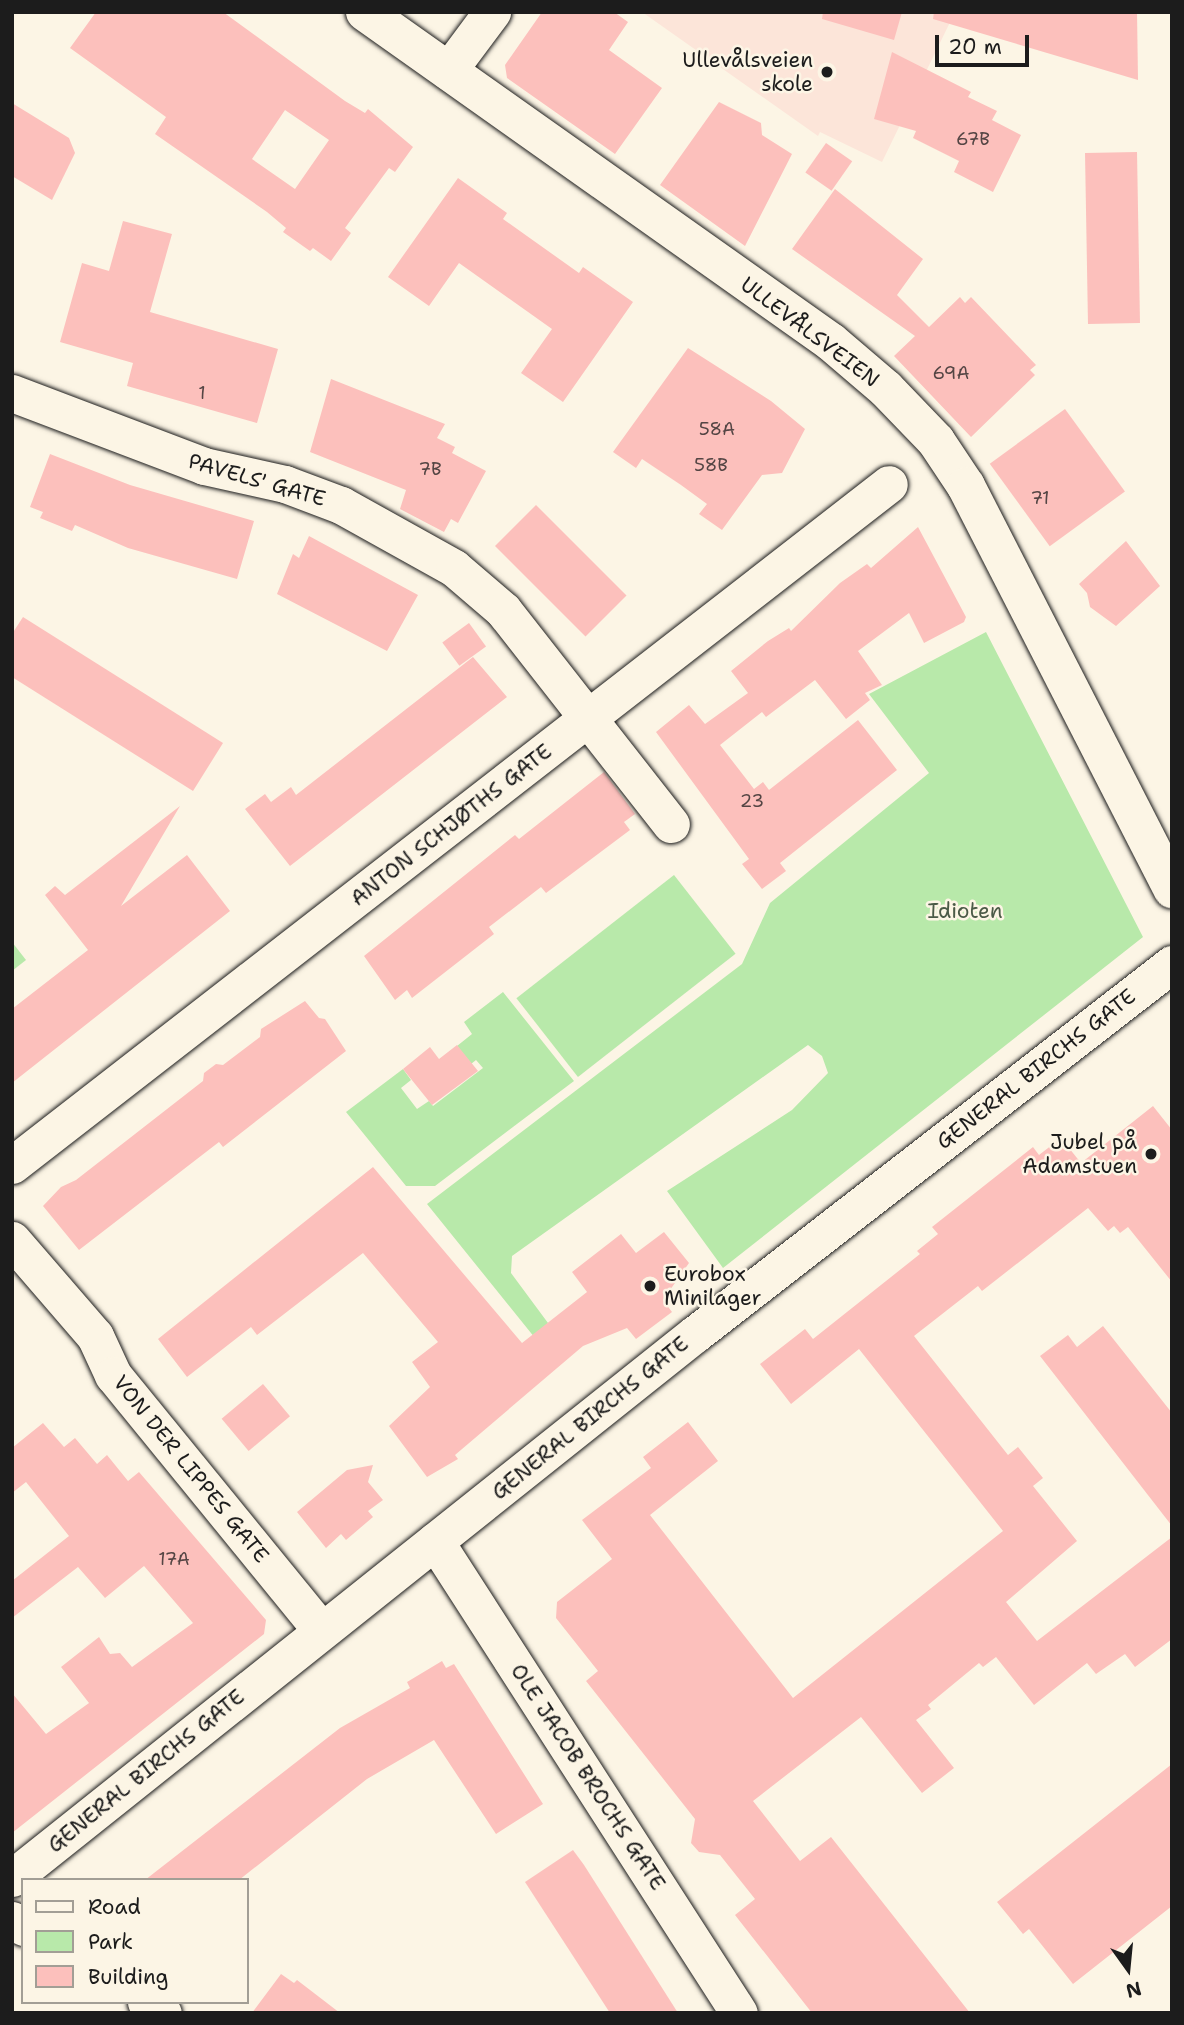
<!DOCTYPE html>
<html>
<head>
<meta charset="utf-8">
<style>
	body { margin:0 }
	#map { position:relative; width:1184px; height:2025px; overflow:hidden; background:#fcf5e5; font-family:"Shantell Sans",sans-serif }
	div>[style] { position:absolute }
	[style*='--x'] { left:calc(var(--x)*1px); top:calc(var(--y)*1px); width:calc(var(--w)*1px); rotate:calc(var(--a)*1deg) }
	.built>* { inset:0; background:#fce5d9 }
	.green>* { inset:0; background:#b8e9aa; transform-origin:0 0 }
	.building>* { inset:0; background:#fcc0bc; transform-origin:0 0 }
	.roads { filter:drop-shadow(0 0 2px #1c1c1c) drop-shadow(0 0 2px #1c1c1c) }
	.minor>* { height:37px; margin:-18.5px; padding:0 18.5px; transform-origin:18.5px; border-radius:18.5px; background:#fcf5e5 }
	.tertiary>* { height:38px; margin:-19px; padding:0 19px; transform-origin:19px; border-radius:19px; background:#fcf5e5 }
	.dots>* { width:19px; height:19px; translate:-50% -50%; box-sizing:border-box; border:4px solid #fcf5e5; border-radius:50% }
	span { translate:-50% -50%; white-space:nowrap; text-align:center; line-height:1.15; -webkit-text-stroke:5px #fcf5e5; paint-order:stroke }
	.number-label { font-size:18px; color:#544544 }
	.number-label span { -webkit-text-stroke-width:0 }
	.poi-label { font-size:21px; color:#1c1c1c }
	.right { translate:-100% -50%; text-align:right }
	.left { translate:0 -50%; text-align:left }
	.street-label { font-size:21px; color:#1c1c1c }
	.park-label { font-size:21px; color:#4b5a47 }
	.frame { position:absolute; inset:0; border:14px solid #1c1c1c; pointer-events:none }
	.legend { position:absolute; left:21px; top:1878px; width:228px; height:126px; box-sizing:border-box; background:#fcf5e5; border:2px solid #a29e95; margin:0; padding:9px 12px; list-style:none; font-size:21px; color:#1c1c1c }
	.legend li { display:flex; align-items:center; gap:14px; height:35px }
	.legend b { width:35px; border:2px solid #a29e95 }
	.north { position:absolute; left:1093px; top:1934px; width:70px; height:70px; -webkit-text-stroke:5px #fcf5e5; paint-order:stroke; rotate:165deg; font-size:19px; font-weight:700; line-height:28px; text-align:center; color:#1c1c1c }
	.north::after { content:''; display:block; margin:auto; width:24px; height:32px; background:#1c1c1c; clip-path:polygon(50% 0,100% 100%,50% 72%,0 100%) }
	.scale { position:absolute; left:935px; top:35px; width:94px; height:32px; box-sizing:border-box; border:4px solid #1c1c1c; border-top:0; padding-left:9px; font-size:21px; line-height:24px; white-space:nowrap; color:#1c1c1c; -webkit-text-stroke:5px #fcf5e5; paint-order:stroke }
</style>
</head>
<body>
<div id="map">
	<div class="built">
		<i style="clip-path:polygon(642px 12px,955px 12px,882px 162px,820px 132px,818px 136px)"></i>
	</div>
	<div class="green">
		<i style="clip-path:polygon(986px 632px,1143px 937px,723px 1268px,667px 1191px,792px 1110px,828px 1073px,822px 1056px,808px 1045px,512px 1256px,511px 1273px,548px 1323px,535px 1338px,427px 1204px,742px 964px,770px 903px,929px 773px,869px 694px)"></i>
		<i style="left:674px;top:875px;width:100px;height:200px;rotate:52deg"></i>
		<i style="clip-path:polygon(12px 942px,26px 960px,12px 971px)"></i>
		<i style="clip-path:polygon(503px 992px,574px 1081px,435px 1186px,406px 1186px,346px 1112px,403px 1069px,411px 1080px,401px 1088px,417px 1109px,429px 1101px,433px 1106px,483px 1068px,476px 1060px,471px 1064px,457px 1046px,472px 1034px,464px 1022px)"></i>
	</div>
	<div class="building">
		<i style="clip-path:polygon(evenodd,96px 12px,223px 12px,345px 101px,365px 113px,368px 109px,413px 147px,395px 172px,389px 168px,345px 228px,351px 233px,331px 261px,313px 248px,310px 251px,283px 232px,286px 228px,267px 212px,155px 134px,166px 117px,70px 48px,96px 12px,285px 110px,329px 140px,295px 189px,252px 159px,285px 110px)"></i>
		<i style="clip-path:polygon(542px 12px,614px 12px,628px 22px,609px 50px,662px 88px,615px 154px,507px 78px,505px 65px)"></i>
		<i style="clip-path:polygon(823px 12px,902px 12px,894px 40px,822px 19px)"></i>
		<i style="clip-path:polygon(934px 12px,1137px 12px,1138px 80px,933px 19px)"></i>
		<i style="clip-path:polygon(892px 52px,971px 92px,968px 97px,997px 111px,992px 120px,1021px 135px,993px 192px,954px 172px,959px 161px,913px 138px,916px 131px,874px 119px)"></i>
		<i style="clip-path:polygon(719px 102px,761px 123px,762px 135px,792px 154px,745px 246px,660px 185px)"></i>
		<i style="clip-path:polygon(12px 103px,69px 138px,75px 153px,52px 200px,12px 176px)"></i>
		<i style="left:826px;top:143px;width:32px;height:36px;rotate:35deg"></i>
		<i style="left:1137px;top:152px;width:171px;height:52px;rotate:89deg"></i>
		<i style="clip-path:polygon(458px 178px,507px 213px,503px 219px,579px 273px,583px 267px,633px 302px,563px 402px,521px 373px,552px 329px,459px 263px,429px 306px,388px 277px)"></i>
		<i style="clip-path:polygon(835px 189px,923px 259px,897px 295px,929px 327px,960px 297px,965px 303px,971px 297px,1036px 365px,1030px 370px,1035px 375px,971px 437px,894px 356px,915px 336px,792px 249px)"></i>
		<i style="clip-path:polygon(123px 221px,172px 234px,150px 312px,278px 349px,257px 423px,127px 386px,133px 363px,60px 342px,82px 263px,109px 271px)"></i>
		<i style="clip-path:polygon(688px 348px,771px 401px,805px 429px,782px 473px,762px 475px,722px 530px,699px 514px,707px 504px,681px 485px,642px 459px,636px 468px,613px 452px)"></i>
		<i style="clip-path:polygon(331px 379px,445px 424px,437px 438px,455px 447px,452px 453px,486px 471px,458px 523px,451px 519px,444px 532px,400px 509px,406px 490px,310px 452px)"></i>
		<i style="left:1065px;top:409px;width:102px;height:93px;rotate:54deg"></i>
		<i style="clip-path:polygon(50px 454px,130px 485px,254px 521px,237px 579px,128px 548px,75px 525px,72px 531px,40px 518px,43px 512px,30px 507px)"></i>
		<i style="left:536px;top:505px;width:128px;height:58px;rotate:45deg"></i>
		<i style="clip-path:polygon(918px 527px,966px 617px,964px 622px,924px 643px,909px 613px,858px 651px,882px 685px,865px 693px,870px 700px,846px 719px,815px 680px,766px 717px,762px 712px,720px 745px,754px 789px,763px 782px,769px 790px,858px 720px,897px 770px,780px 863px,786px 871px,762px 889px,742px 864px,749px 859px,656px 732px,689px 705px,705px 724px,748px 693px,731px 671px,768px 641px,789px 628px,791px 631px,840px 583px,867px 564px,871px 568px)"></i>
		<i style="clip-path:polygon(309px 536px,418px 595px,387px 651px,277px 594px,293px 554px,299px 558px)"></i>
		<i style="clip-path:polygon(1126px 541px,1160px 586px,1116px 626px,1090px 607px,1087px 593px,1079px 584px)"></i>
		<i style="clip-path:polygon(23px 617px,223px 743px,193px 791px,12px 677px,12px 634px)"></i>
		<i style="left:469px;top:623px;width:29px;height:33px;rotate:54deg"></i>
		<i style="clip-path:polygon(473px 657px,507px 697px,290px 866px,245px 809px,265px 794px,271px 802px,291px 787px,296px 795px)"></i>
		<i style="clip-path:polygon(604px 772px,635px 814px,624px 822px,630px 830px,546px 893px,541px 887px,489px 927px,494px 934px,412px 998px,407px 990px,395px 1000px,364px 956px,515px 835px,519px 839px)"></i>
		<i style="clip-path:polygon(180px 806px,121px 906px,187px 855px,230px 911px,12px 1083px,12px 1009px,88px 950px,45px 895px,55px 886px,65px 895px)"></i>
		<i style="clip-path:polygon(305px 1001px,319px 1018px,325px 1019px,346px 1051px,223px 1147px,219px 1142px,79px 1250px,43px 1206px,61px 1187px,76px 1180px,203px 1081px,204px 1073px,216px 1064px,223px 1065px,260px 1037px,261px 1029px)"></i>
		<i style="clip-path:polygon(457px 1045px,478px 1071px,432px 1105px,403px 1069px,430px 1047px,439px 1059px)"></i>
		<i style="clip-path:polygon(1153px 1106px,1172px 1130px,1172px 1282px,1128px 1227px,1120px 1233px,1114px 1226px,1108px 1231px,1088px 1208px,982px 1291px,978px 1286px,914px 1336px,1008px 1455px,1018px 1447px,1043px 1478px,1033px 1486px,1077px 1541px,1006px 1602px,1037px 1641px,1172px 1537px,1172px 1639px,1135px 1667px,1125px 1654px,1096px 1674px,1087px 1663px,1034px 1705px,996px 1657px,983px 1667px,979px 1663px,928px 1705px,931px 1709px,916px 1720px,954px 1768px,922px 1793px,861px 1717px,753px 1801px,800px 1861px,831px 1837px,970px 2013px,812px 2013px,735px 1915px,755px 1899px,720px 1855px,699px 1852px,691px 1843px,695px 1819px,586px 1681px,598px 1671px,556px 1618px,557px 1602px,612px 1559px,582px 1520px,651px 1468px,643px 1457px,688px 1422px,718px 1461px,650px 1515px,793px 1698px,1003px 1531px,859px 1349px,791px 1404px,760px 1364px,805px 1329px,813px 1339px,920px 1254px,917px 1251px,938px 1234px,932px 1227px,1033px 1147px,1039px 1155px,1061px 1138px,1081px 1163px)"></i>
		<i style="clip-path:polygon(373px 1167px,522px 1343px,587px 1292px,572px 1272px,621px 1234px,636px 1253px,664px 1232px,689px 1263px,663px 1300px,672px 1312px,636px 1339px,627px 1328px,583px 1346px,455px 1455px,458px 1459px,427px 1477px,389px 1426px,430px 1387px,412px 1362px,438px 1342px,363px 1253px,257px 1335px,251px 1327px,187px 1377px,158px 1339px)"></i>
		<i style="clip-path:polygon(1103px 1326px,1172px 1413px,1172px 1526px,1040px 1356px,1068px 1335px,1077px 1347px)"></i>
		<i style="left:263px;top:1384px;width:42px;height:54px;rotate:50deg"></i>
		<i style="clip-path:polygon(43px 1423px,64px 1447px,75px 1438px,97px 1464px,107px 1455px,128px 1481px,139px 1472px,266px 1620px,264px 1634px,12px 1833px,12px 1693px,46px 1734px,89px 1703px,61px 1667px,99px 1637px,110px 1654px,120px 1653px,132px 1667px,193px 1623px,144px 1566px,105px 1598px,78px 1567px,12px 1618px,12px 1581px,69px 1536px,26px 1482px,12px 1493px,12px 1448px)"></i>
		<i style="clip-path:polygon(373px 1465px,368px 1482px,383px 1500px,368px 1511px,373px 1517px,346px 1540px,341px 1534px,326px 1548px,297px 1512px,347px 1470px)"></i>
		<i style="clip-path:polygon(442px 1661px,446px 1668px,454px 1664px,543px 1804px,496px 1834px,434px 1740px,367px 1779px,239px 1880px,145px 1880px,340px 1728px,410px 1688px,407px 1682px)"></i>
		<i style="clip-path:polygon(1172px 1764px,1172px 1906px,1073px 1984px,1029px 1929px,1023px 1934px,997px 1902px)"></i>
		<i style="clip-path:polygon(573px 1850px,584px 1865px,678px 2013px,610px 2013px,525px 1882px)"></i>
		<i style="clip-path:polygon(281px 1974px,294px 1983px,297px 1980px,340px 2013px,252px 2013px)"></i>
	</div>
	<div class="roads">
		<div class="minor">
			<i style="--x:448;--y:71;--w:74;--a:-53.3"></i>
			<i style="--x:12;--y:393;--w:205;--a:20.8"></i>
			<i style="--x:204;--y:466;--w:83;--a:12.5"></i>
			<i style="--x:285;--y:484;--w:60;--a:20.6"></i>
			<i style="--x:341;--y:505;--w:129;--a:29.1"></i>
			<i style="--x:454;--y:568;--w:65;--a:40.6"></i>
			<i style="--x:503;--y:610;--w:272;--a:51.9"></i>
			<i style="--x:12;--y:1165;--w:1110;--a:-37.83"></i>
			<i style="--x:12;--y:1240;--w:127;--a:49.2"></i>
			<i style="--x:95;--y:1336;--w:43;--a:65.2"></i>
			<i style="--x:113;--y:1375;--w:329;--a:50.8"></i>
			<i style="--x:435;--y:1541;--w:561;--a:57.22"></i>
			<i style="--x:12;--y:1878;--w:873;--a:-38.54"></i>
			<i style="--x:695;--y:1334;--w:604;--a:-37.8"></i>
			<i style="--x:12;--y:1920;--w:13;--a:32"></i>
			<i style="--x:146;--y:2002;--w:20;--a:33"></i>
		</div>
		<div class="tertiary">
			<i style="--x:365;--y:12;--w:571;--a:35.3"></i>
			<i style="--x:831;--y:342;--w:72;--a:40.5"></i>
			<i style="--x:886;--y:389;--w:72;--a:46.1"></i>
			<i style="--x:936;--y:441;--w:54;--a:56.3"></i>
			<i style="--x:966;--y:486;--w:453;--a:62.9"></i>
		</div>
	</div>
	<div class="dots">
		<i style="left:827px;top:72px;background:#1c1c1c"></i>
		<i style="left:1151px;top:1154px;background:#1c1c1c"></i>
		<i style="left:650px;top:1286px;background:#1c1c1c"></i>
	</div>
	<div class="number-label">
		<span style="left:973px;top:139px">67B</span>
		<span style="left:951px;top:373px">69A</span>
		<span style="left:202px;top:393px">1</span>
		<span style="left:717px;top:429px">58A</span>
		<span style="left:711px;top:465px">58B</span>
		<span style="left:430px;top:469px">7B</span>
		<span style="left:1040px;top:498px">71</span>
		<span style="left:752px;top:801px">23</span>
		<span style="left:174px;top:1559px">17A</span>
	</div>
	<div class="poi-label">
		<span class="right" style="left:813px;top:72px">Ullevålsveien<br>skole</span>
		<span class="right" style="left:1137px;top:1154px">Jubel på<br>Adamstuen</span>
		<span class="left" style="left:664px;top:1286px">Eurobox<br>Minilager</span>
	</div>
	<div class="street-label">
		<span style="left:810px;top:332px;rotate:37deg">ULLEVÅLSVEIEN</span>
		<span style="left:257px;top:480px;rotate:16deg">PAVELS' GATE</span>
		<span style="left:451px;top:825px;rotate:-38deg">ANTON SCHJØTHS GATE</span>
		<span style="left:1036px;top:1069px;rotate:-38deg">GENERAL BIRCHS GATE</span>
		<span style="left:590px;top:1418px;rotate:-39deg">GENERAL BIRCHS GATE</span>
		<span style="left:191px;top:1469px;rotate:51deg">VON DER LIPPES GATE</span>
		<span style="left:146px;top:1771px;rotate:-39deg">GENERAL BIRCHS GATE</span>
		<span style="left:588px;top:1777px;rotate:57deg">OLE JACOB BROCHS GATE</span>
	</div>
	<div class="park-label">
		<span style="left:965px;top:911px">Idioten</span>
	</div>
	<div class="frame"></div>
	<ul class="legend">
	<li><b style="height:9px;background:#fcf5e5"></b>Road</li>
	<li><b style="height:19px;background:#b8e9aa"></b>Park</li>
	<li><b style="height:19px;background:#fcc0bc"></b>Building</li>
	</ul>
	<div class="north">N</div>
	<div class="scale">20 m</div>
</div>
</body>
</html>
